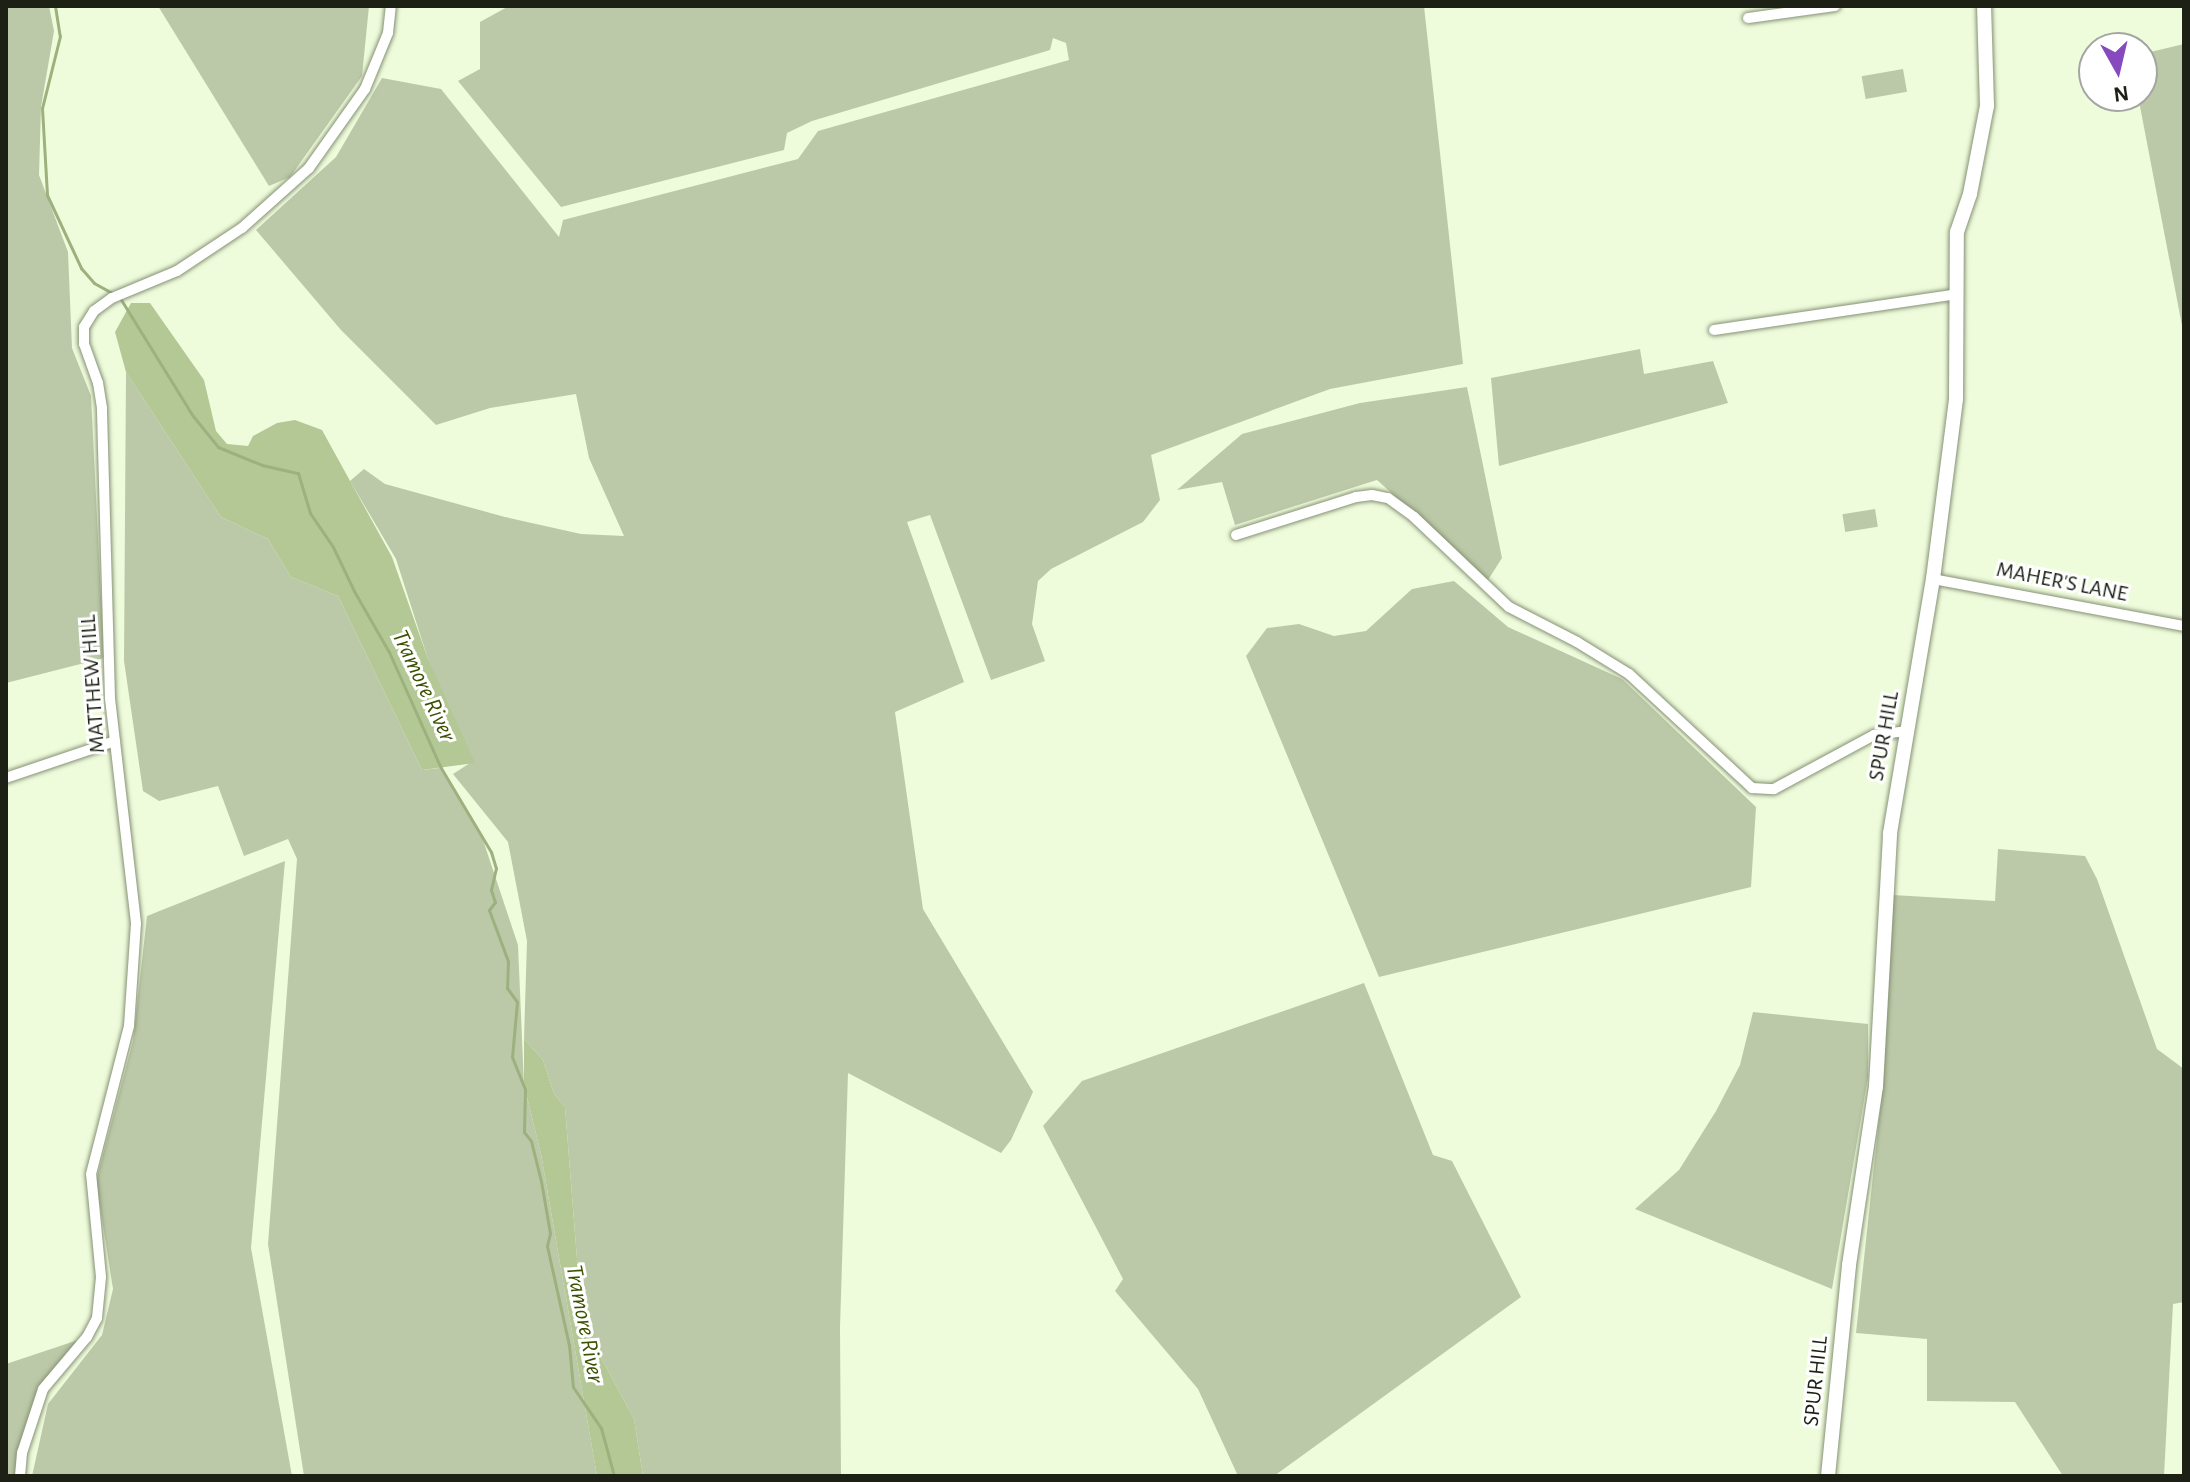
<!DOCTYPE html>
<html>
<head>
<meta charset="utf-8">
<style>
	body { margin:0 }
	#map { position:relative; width:2190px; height:1482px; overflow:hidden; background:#effcdc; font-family:"Alegreya Sans",sans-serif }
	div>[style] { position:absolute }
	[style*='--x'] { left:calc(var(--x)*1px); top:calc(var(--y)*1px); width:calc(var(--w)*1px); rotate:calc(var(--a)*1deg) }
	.green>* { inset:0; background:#bcc9a8; transform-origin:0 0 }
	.forest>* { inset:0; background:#b3c895 }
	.stream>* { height:3px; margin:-1.5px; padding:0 1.5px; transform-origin:1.5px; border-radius:1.5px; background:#9db17f }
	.roads { filter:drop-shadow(0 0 2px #869175) drop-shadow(0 0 2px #869175) }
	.street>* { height:10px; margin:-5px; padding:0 5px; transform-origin:5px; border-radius:5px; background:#fff }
	.secondary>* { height:14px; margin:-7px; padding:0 7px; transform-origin:7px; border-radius:7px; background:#fff }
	span { translate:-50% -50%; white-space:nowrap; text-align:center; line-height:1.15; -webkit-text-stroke:6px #fff; paint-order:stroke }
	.street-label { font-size:22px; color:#1c2015 }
	.water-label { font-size:24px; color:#3c5200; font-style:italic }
	.frame { position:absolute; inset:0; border:8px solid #1c2015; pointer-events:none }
	.north { position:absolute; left:2078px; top:32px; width:80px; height:80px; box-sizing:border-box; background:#fff; border:2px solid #a4a6a1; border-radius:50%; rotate:172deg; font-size:22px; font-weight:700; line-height:32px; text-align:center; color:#1c2015 }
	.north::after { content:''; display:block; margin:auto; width:28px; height:36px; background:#8749be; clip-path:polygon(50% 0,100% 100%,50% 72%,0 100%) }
</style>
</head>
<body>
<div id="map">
	<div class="green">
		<i style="clip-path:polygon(6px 6px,49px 6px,54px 31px,41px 107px,39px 175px,68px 252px,72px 348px,91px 396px,104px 658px,6px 683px)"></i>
		<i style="clip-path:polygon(158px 6px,369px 6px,362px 76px,290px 177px,269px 186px)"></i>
		<i style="clip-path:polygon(509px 6px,1424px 6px,1463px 364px,1330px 389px,1151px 455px,1160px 500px,1143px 522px,1051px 569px,1038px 581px,1032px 624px,1045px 661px,991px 680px,930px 515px,907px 522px,964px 682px,895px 712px,923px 909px,1033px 1092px,1011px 1140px,1001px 1153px,848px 1073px,840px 1327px,841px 1476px,643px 1476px,634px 1419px,582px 1322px,565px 1107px,554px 1094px,543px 1060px,524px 1039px,527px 941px,508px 842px,453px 774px,470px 763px,427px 656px,396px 559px,350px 481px,364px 469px,385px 484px,505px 517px,581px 534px,624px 536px,589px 458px,576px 394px,490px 408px,436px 425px,341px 330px,256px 230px,336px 157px,382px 78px,441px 89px,559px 237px,563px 220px,798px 159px,818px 131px,1069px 60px,1066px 43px,1053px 38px,1050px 50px,812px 121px,787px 133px,784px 150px,561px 207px,458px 81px,480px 69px,480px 22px)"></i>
		<i style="clip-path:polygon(2184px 44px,2184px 336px,2138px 96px,2142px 96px,2142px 54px)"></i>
		<i style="left:1903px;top:69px;width:23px;height:42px;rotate:80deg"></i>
		<i style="clip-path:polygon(1640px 349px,1644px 374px,1713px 361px,1728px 403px,1499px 466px,1491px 378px)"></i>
		<i style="clip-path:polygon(126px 372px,221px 517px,268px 539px,291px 577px,338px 596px,422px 770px,440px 768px,481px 834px,518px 945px,524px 1085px,541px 1154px,597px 1476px,304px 1476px,268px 1244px,297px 859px,288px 839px,244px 856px,218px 786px,159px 801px,143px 791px,124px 661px)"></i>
		<i style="clip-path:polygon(1467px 387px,1502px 558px,1488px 580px,1377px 480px,1235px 525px,1222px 482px,1177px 490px,1242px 434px,1360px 403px)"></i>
		<i style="left:1875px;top:509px;width:18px;height:33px;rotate:81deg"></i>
		<i style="clip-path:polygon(1454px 581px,1508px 627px,1622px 679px,1756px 807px,1751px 887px,1379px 977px,1246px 656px,1267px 628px,1299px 624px,1334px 636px,1366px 631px,1412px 589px)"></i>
		<i style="clip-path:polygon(1998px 849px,2085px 856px,2097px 879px,2157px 1049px,2184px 1069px,2184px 1302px,2173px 1304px,2164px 1476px,2063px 1476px,2015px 1402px,1927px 1401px,1927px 1339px,1856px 1333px,1884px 1073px,1893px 895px,1995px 901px)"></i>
		<i style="clip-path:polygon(285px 861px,251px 1248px,292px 1476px,32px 1476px,48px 1404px,102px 1335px,113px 1289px,96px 1181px,133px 1041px,147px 916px)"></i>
		<i style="clip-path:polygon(1364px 983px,1433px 1155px,1452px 1161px,1521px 1297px,1274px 1476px,1238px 1476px,1198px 1389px,1115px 1291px,1123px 1279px,1043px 1126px,1082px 1081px)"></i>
		<i style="clip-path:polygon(1753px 1012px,1868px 1024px,1868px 1077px,1832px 1289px,1635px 1209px,1679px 1170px,1716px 1111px,1740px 1065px)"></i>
		<i style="clip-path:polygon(87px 1337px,43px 1389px,20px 1476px,6px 1476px,6px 1364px)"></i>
	</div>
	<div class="forest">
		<i style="clip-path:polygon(131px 303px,150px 303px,204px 380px,216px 431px,227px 444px,248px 446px,253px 436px,277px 423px,295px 420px,322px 430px,392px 557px,427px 656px,475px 763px,422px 770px,338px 596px,291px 577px,268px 539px,221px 517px,126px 372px,115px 332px)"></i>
		<i style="clip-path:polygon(524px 1039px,543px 1060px,554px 1094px,565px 1107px,582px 1322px,634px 1419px,643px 1476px,597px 1476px,541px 1154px,524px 1085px)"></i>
	</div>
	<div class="stream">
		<i style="--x:55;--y:6;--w:30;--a:81"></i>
		<i style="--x:60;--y:36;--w:74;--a:104"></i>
		<i style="--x:42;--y:108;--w:87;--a:86.7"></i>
		<i style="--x:47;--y:195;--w:81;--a:65"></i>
		<i style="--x:81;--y:268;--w:20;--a:49"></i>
		<i style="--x:94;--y:283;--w:23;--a:29"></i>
		<i style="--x:120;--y:298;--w:139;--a:58.3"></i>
		<i style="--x:193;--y:416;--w:40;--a:51"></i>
		<i style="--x:218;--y:447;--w:48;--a:22.2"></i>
		<i style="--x:262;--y:465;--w:37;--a:13"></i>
		<i style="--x:298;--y:473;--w:42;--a:73.3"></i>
		<i style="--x:310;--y:513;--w:41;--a:55.9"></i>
		<i style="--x:333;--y:547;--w:49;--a:64.5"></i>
		<i style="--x:354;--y:591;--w:70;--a:60.2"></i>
		<i style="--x:389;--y:652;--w:127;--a:65.9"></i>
		<i style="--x:441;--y:768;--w:98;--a:59.2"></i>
		<i style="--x:491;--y:852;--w:17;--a:73"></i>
		<i style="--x:496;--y:868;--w:23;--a:103"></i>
		<i style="--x:491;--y:890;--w:13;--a:72"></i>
		<i style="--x:495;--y:902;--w:10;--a:127"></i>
		<i style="--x:489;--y:910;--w:54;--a:69.6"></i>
		<i style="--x:508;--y:961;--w:27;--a:92"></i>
		<i style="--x:507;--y:988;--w:17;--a:54"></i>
		<i style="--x:517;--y:1002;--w:55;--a:95.2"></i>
		<i style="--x:512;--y:1057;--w:35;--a:68"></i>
		<i style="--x:525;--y:1090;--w:42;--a:91.4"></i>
		<i style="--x:524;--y:1132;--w:11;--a:52"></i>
		<i style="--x:531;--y:1141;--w:41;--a:76"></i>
		<i style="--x:541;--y:1181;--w:53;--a:80.2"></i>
		<i style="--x:550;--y:1233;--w:13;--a:103"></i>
		<i style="--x:547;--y:1246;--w:101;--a:77.5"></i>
		<i style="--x:569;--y:1345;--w:42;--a:84.6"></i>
		<i style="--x:573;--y:1387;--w:50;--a:55.7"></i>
		<i style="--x:601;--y:1428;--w:50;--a:74.8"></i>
	</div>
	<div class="roads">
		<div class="street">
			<i style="--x:1748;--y:18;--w:88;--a:-7.9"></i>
			<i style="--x:1714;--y:330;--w:246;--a:-8.4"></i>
			<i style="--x:1236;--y:535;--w:126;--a:-17.6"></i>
			<i style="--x:1356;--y:497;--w:16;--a:-7"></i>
			<i style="--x:1372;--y:495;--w:16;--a:11"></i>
			<i style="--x:1388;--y:498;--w:32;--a:36"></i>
			<i style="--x:1414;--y:517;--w:131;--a:43.5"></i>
			<i style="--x:1509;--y:607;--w:76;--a:27.2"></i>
			<i style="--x:1577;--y:642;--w:61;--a:31.6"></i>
			<i style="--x:1629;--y:674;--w:168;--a:42.8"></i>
			<i style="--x:1752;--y:788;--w:22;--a:3"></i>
			<i style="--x:1774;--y:789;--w:114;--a:-28.4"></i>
			<i style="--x:1874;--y:735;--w:32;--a:-7"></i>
			<i style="--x:1933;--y:579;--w:255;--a:10.6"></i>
			<i style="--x:6;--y:778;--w:115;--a:-18.7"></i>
			<i style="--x:20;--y:1476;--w:23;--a:-85"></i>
			<i style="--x:22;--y:1453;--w:67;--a:-71.8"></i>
			<i style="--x:43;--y:1389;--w:68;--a:-49.8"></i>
			<i style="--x:87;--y:1337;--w:21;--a:-62"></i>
			<i style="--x:97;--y:1318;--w:41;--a:-84.4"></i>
			<i style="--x:101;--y:1277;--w:103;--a:-95.5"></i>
			<i style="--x:91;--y:1174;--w:153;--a:-75.6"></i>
			<i style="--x:129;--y:1026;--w:103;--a:-86.1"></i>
			<i style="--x:136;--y:923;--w:226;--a:-96.6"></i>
			<i style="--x:110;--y:698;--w:290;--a:-91.6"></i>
			<i style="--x:102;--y:408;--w:25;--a:-99"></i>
			<i style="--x:98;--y:383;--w:41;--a:-109.7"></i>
			<i style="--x:84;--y:344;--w:17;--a:-90"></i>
			<i style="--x:84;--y:327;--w:19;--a:-58"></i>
			<i style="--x:94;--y:311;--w:22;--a:-36"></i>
			<i style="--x:112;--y:298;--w:70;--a:-22.6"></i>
			<i style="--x:177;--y:271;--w:78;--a:-33.5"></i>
			<i style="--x:242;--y:228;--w:90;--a:-41.8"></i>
			<i style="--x:309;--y:168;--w:97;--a:-54.7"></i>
			<i style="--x:365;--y:89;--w:61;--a:-67.7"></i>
			<i style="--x:388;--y:33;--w:27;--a:-84"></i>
		</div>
		<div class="secondary">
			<i style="--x:1828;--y:1476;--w:212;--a:-84.3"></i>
			<i style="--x:1849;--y:1265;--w:181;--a:-81.4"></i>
			<i style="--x:1876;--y:1086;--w:253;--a:-86.8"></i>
			<i style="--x:1890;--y:833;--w:258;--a:-80.4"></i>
			<i style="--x:1933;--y:579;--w:181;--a:-82.7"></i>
			<i style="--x:1956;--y:399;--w:167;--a:-89.7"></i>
			<i style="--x:1957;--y:232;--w:40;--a:-71.1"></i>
			<i style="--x:1970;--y:194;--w:90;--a:-79.1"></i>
			<i style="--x:1987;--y:106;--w:100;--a:-91.7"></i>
		</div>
	</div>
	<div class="street-label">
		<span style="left:2062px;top:582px;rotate:11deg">MAHER'S LANE</span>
		<span style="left:93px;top:684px;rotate:-94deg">MATTHEW HILL</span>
		<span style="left:1884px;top:736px;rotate:-80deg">SPUR HILL</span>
		<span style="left:1816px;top:1381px;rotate:-84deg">SPUR HILL</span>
	</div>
	<div class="water-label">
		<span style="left:423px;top:686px;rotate:65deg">Tramore River</span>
		<span style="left:584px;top:1324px;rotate:79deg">Tramore River</span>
	</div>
	<div class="frame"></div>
	<div class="north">N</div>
</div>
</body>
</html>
